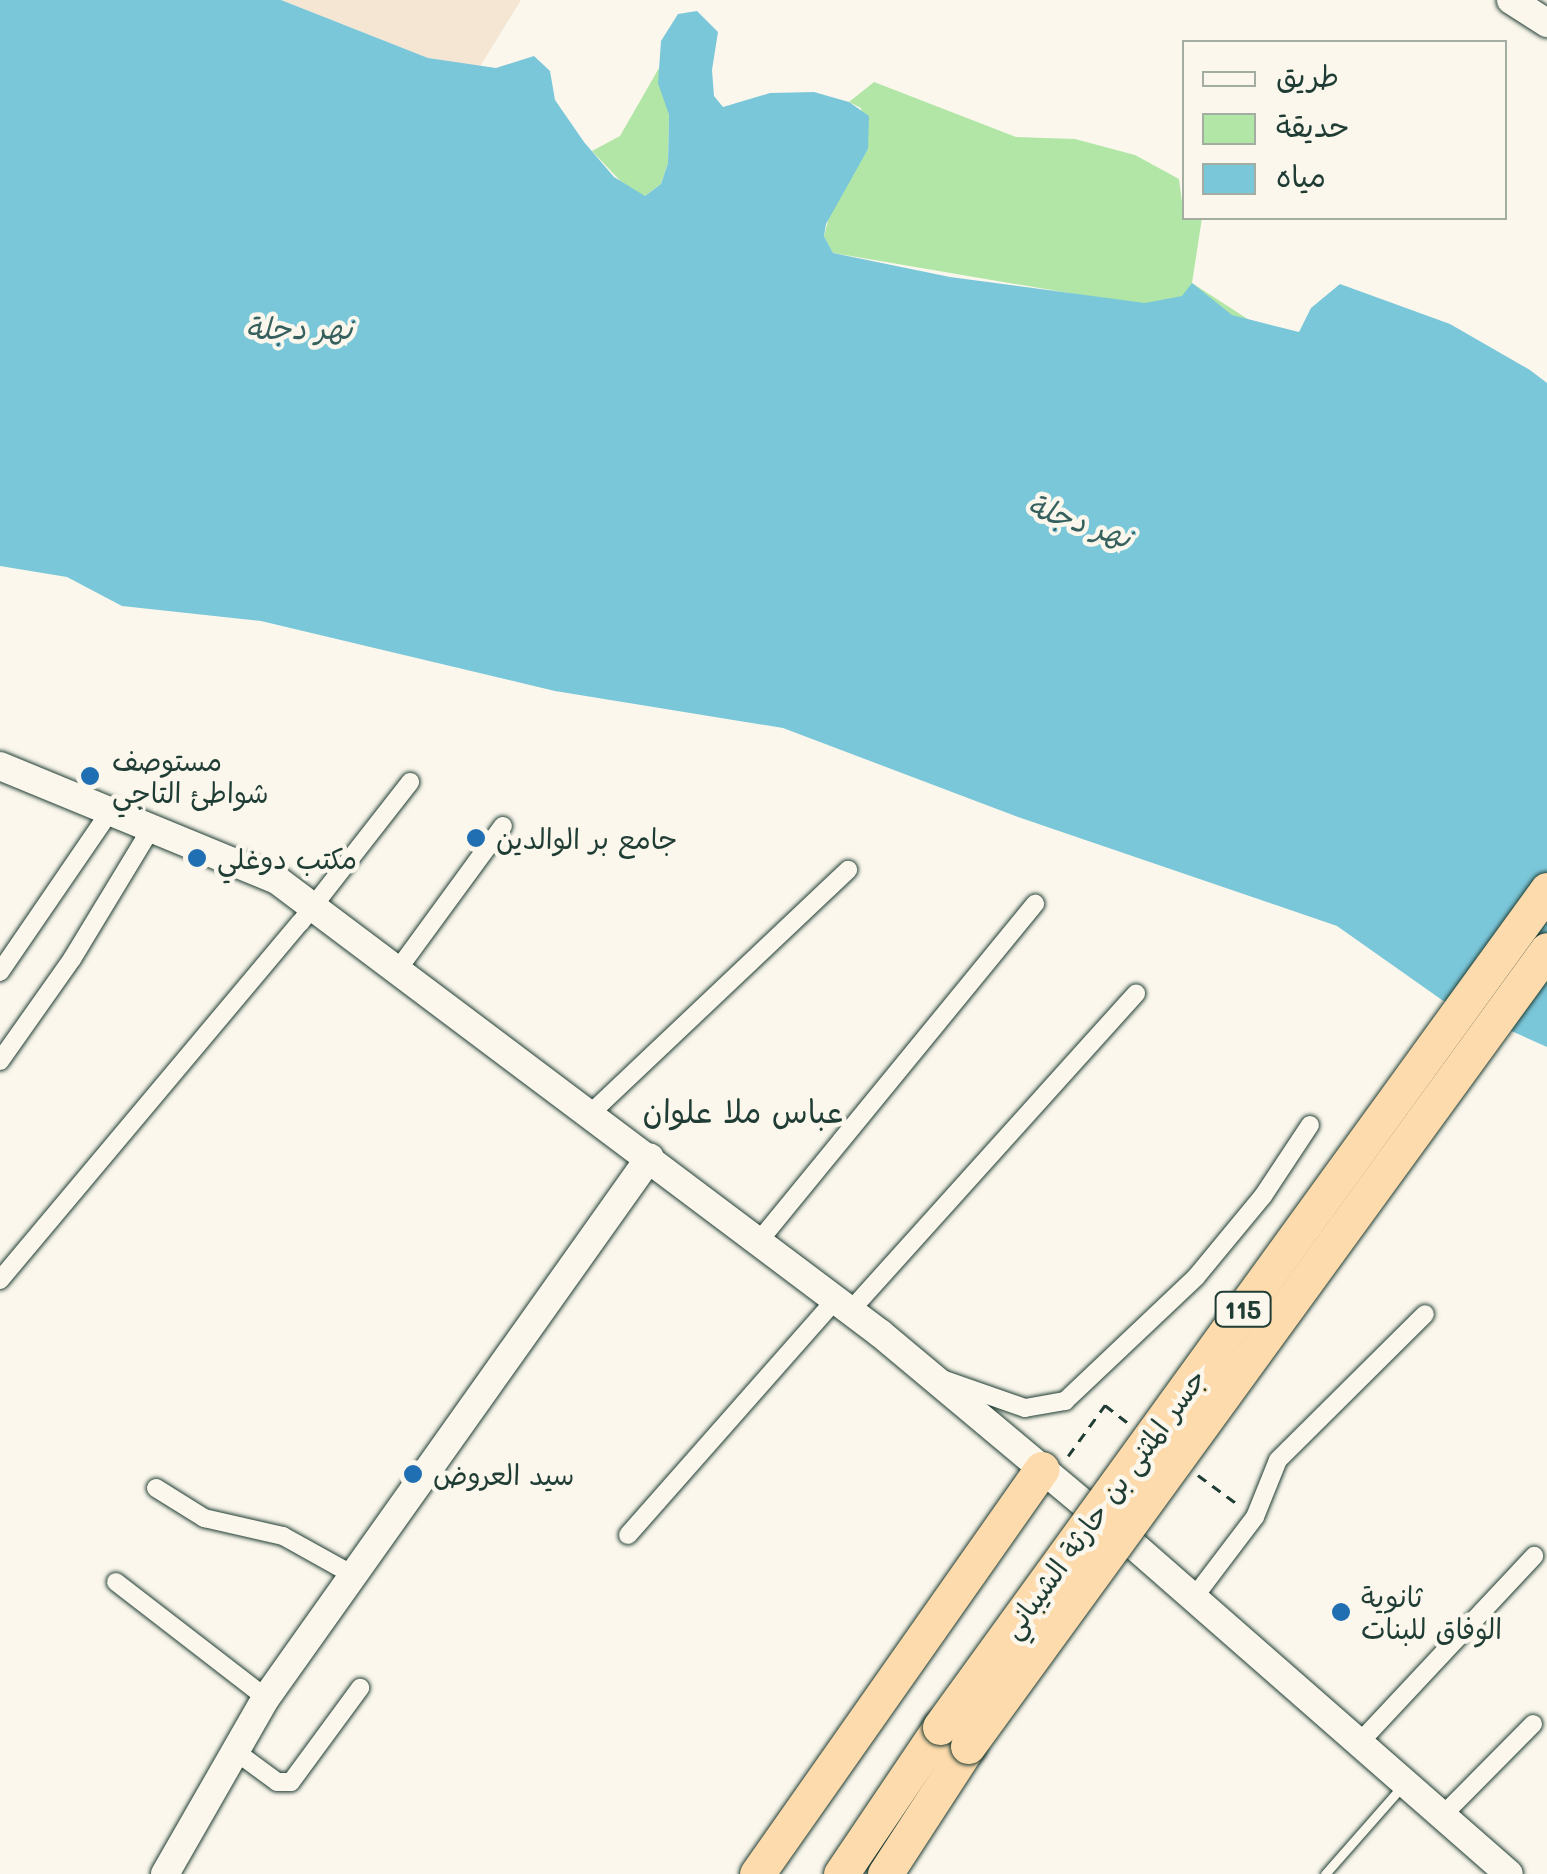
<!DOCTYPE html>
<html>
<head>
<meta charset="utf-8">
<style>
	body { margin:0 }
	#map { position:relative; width:1547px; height:1874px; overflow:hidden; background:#fbf7ec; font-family:Mali,"Playpen Sans Arabic",sans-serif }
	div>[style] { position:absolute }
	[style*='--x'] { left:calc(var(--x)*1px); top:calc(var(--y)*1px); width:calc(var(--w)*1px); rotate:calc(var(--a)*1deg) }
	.built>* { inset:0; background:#f5e5d3 }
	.green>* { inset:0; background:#b2e6a7 }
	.water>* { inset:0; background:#7bc7da }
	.path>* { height:2.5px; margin-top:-1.25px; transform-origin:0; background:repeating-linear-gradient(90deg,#1f3d34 0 10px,transparent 0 18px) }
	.roads { filter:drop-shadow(0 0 2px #1f3d34) drop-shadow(0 0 2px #1f3d34) }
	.lane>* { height:9px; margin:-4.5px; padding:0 4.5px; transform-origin:4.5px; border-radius:4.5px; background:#fbf7ec }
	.street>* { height:18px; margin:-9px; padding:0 9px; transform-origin:9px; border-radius:9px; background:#fbf7ec }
	.secondary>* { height:28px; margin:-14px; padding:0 14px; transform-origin:14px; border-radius:14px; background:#fbf7ec }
	.highway>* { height:35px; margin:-17.5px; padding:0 17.5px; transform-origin:17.5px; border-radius:17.5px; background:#fedbac }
	.bridges { filter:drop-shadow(0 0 2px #1f3d34) drop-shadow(0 0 2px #1f3d34) }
	.highway-bridge>* { height:35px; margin:-17.5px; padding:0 17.5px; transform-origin:17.5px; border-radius:17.5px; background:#fedbac }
	.dots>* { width:28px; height:28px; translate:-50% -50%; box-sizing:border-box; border:5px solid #fbf7ec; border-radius:50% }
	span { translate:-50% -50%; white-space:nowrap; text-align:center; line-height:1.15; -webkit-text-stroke:9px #fbf7ec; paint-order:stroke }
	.shield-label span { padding:2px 8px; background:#fbf7ec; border:2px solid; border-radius:8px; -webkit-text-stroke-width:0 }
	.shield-label { font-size:25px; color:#1f3d34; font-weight:700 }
	.poi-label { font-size:28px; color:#1f3d34 }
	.left { translate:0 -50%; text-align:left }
	.street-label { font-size:28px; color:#1f3d34 }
	.water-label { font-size:30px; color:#36605e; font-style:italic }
	.quarter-label { font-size:32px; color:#1f3d34 }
	.legend { position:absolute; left:1182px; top:40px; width:325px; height:180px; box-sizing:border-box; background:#fbf7ec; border:2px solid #a3ada2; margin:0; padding:12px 18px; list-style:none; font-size:30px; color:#1f3d34 }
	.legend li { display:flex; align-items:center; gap:20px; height:50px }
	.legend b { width:50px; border:2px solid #a3ada2 }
</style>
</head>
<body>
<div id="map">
	<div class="built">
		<i style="clip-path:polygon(281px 0,521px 0,479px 68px,428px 58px)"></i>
	</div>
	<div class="green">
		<i style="clip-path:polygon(659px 68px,669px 115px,668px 163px,661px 184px,645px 196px,629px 190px,592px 151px,620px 136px)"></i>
		<i style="clip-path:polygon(874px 82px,1016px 137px,1075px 139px,1135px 155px,1179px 179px,1184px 218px,1202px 218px,1192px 283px,1257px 325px,833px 253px,824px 236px,832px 206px,868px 149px,861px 108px,849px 102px)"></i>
	</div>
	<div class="water">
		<i style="clip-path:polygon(0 0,281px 0,428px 58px,496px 68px,534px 56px,550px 71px,555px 100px,584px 142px,614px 177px,645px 196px,661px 184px,668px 163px,669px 115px,658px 83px,661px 41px,678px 14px,697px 11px,718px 32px,712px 70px,714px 96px,723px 107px,770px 93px,814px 92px,849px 102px,869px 116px,868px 149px,826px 224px,824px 236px,833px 253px,950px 277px,1145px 303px,1182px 296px,1192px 283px,1232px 315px,1299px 332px,1311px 308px,1340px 284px,1450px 324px,1530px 370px,1547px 383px,1547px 1047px,1442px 1000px,1337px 926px,1018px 817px,783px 728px,555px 691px,261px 621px,122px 606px,67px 577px,0 566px)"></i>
	</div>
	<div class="path">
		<i style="--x:1068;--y:1456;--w:63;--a:-54"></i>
		<i style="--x:1105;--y:1405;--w:29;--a:38"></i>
		<i style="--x:1198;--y:1475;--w:52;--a:36.4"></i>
	</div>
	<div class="roads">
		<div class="lane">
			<i style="--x:1325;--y:1874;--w:120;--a:-48.7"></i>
		</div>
		<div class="street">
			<i style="--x:0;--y:972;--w:191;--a:-55.6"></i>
			<i style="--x:396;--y:972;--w:181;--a:-53.8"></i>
			<i style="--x:0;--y:1061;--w:125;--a:-54.8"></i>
			<i style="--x:72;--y:959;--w:149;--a:-58.8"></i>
			<i style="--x:591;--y:1113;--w:354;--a:-43.4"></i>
			<i style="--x:759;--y:1241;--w:436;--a:-50.7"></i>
			<i style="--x:0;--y:1280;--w:466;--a:-50"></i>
			<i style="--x:300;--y:923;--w:179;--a:-52"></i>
			<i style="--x:851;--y:1310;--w:426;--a:-48"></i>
			<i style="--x:939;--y:1378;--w:91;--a:19.2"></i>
			<i style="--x:1025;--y:1408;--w:41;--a:-9.9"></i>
			<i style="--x:1065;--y:1401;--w:180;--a:-43.4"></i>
			<i style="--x:1196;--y:1277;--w:105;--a:-50.4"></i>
			<i style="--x:1263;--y:1196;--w:85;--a:-56.5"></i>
			<i style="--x:156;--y:1488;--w:57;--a:32"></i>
			<i style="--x:204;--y:1518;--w:81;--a:12.8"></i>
			<i style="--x:283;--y:1536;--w:82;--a:29.1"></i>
			<i style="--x:628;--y:1535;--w:315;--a:-48.6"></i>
			<i style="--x:116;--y:1582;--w:190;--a:37.7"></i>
			<i style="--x:1195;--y:1596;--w:99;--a:-52.8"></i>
			<i style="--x:1255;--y:1517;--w:61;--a:-68"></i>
			<i style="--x:1278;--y:1460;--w:207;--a:-44.8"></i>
			<i style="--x:1360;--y:1742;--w:255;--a:-46.9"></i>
			<i style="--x:235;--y:1751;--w:52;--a:36.4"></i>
			<i style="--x:277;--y:1782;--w:14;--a:0"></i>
			<i style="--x:291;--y:1782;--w:117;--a:-53.7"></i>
			<i style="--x:1443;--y:1815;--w:128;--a:-45.3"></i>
		</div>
		<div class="secondary">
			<i style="--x:1511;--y:0;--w:43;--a:32.6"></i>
			<i style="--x:0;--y:766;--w:300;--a:22.4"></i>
			<i style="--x:277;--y:880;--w:756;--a:36.93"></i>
			<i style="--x:881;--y:1334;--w:270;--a:39.9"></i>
			<i style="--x:1131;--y:1543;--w:502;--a:41.21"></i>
			<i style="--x:165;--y:1874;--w:203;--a:-60.2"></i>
			<i style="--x:266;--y:1698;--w:663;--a:-54.63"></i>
		</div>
		<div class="highway">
			<i style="--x:757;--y:1874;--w:495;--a:-54.9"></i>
			<i style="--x:841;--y:1874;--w:177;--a:-56"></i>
			<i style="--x:885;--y:1874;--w:153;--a:-57"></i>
		</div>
	</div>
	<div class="bridges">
		<div class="highway-bridge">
			<i style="--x:940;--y:1727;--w:1034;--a:-54.05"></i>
			<i style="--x:968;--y:1746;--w:984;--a:-53.97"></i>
		</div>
	</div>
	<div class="dots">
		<i style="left:90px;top:776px;background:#1f6fb2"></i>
		<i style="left:476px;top:838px;background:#1f6fb2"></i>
		<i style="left:197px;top:858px;background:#1f6fb2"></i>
		<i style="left:413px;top:1474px;background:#1f6fb2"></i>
		<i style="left:1341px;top:1612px;background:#1f6fb2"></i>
	</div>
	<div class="shield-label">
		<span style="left:1243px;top:1309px">115</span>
	</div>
	<div class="poi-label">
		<span class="left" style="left:112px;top:776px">مستوصف<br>شواطئ التاجي</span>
		<span class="left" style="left:496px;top:838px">جامع بر الوالدين</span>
		<span class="left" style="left:217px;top:858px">مكتب دوغلي</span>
		<span class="left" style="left:433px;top:1474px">سيد العروض</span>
		<span class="left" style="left:1361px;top:1612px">ثانوية<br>الوفاق للبنات</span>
	</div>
	<div class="street-label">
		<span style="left:1103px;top:1503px;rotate:-54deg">جسر المثنى بن حارثة الشيباني</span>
	</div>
	<div class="water-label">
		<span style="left:299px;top:327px">نهر دجلة</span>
		<span style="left:1080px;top:520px;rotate:19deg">نهر دجلة</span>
	</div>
	<div class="quarter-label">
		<span style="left:743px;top:1110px">عباس ملا علوان</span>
	</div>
	<ul class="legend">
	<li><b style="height:12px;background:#fbf7ec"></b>طريق</li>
	<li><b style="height:28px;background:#b2e6a7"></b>حديقة</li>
	<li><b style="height:28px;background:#7bc7da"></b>مياه</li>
	</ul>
</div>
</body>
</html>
